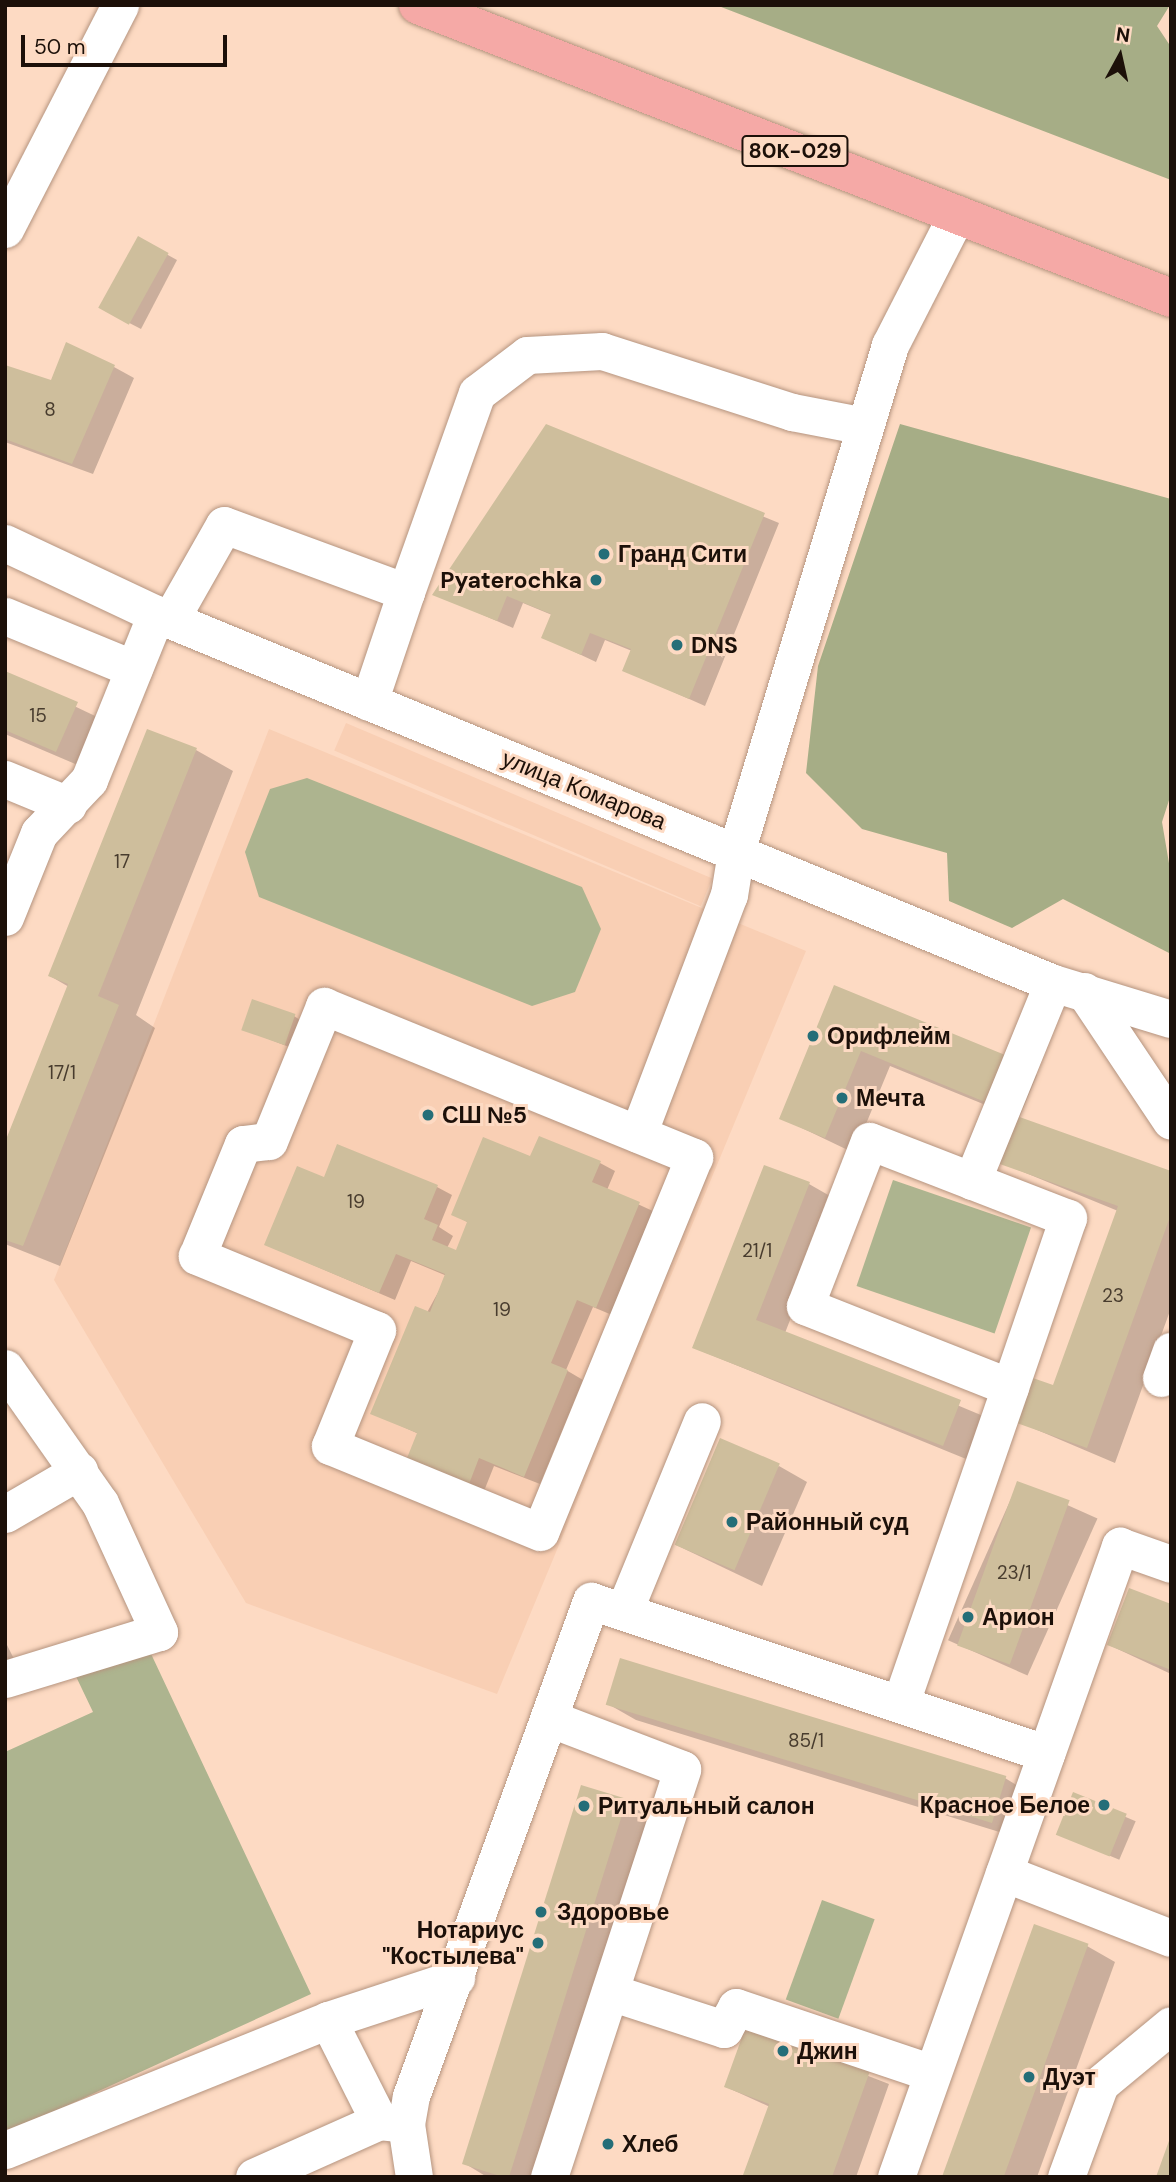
<!DOCTYPE html>
<html>
<head>
<meta charset="utf-8">
<style>
	body { margin:0 }
	#map { position:relative; width:1176px; height:2182px; overflow:hidden; background:#fddac3; font-family:"DM Sans",sans-serif }
	div>[style] { position:absolute }
	[style*='--x'] { left:calc(var(--x)*1px); top:calc(var(--y)*1px); width:calc(var(--w)*1px); rotate:calc(var(--a)*1deg) }
	.built>* { inset:0; background:#f9cfb4; transform-origin:0 0 }
	.green>* { inset:0; background:#adb48f; transform-origin:0 0 }
	.forest>* { inset:0; background:#a6ad86 }
	.shadow>* { inset:0; background:#0003; transform-origin:0 0 }
	.building>* { inset:0; background:#cebe9c; transform-origin:0 0 }
	.roads { filter:drop-shadow(0 0 2px #b5947f) drop-shadow(0 0 2px #b5947f) }
	.minor>* { height:37px; margin:-18.5px; padding:0 18.5px; transform-origin:18.5px; border-radius:18.5px; background:#fff }
	.major>* { height:38px; margin:-19px; padding:0 19px; transform-origin:19px; border-radius:19px; background:#f5a9a6 }
	.dots>* { width:19px; height:19px; translate:-50% -50%; box-sizing:border-box; border:4px solid #fddac3; border-radius:50% }
	span { translate:-50% -50%; white-space:nowrap; text-align:center; line-height:1.15; -webkit-text-stroke:6px #fddac3; paint-order:stroke }
	.number-label { font-size:19px; color:#483c2e }
	.number-label span { -webkit-text-stroke-width:0 }
	.shield-label span { padding:2px 5px; background:#fddac3; border:2px solid; border-radius:5px; -webkit-text-stroke-width:0 }
	.shield-label { font-size:21px; color:#1c1009; font-weight:700 }
	.poi-label { font-size:23px; color:#1c1009; font-weight:700 }
	.left { translate:0 -50%; text-align:left }
	.right { translate:-100% -50%; text-align:right }
	.street-label { font-size:23px; color:#1c1009 }
	.frame { position:absolute; inset:0; border:7px solid #1c1009; pointer-events:none }
	.north { position:absolute; left:1085px; top:21px; width:70px; height:70px; -webkit-text-stroke:5px #fddac3; paint-order:stroke; rotate:8deg; font-size:19px; font-weight:700; line-height:28px; text-align:center; color:#1c1009 }
	.north::after { content:''; display:block; margin:auto; width:24px; height:32px; background:#1c1009; clip-path:polygon(50% 0,100% 100%,50% 72%,0 100%) }
	.scale { position:absolute; left:21px; top:35px; width:206px; height:32px; box-sizing:border-box; border:4px solid #1c1009; border-top:0; padding-left:9px; font-size:21px; line-height:24px; white-space:nowrap; color:#1c1009; -webkit-text-stroke:5px #fddac3; paint-order:stroke }
</style>
</head>
<body>
<div id="map">
	<div class="built">
		<i style="left:346px;top:723px;width:398px;height:30px;rotate:23deg"></i>
		<i style="clip-path:polygon(269px 729px,806px 951px,497px 1694px,246px 1603px,54px 1280px)"></i>
	</div>
	<div class="green">
		<i style="clip-path:polygon(307px 778px,582px 887px,601px 929px,575px 992px,532px 1006px,259px 897px,245px 852px,270px 789px)"></i>
		<i style="left:893px;top:1180px;width:146px;height:112px;rotate:19deg"></i>
		<i style="clip-path:polygon(145px 1641px,311px 1994px,5px 2134px,5px 1752px,93px 1712px,71px 1666px)"></i>
		<i style="left:822px;top:1900px;width:56px;height:106px;rotate:20deg"></i>
	</div>
	<div class="forest">
		<i style="clip-path:polygon(716px 5px,1170px 5px,1157px 26px,1171px 47px,1171px 180px)"></i>
		<i style="clip-path:polygon(900px 424px,1171px 499px,1171px 794px,1162px 822px,1171px 875px,1171px 954px,1063px 899px,1012px 928px,949px 901px,947px 853px,862px 829px,806px 773px,818px 666px)"></i>
	</div>
	<div class="shadow">
		<i style="clip-path:polygon(139px 239px,177px 260px,141px 329px,112px 314px)"></i>
		<i style="clip-path:polygon(5px 366px,52px 382px,114px 367px,134px 378px,93px 474px,5px 442px)"></i>
		<i style="clip-path:polygon(547px 426px,779px 523px,705px 706px,624px 670px,632px 651px,605px 640px,596px 662px,543px 637px,552px 615px,523px 603px,513px 628px,435px 594px)"></i>
		<i style="clip-path:polygon(5px 673px,114px 725px,94px 772px,5px 734px)"></i>
		<i style="clip-path:polygon(196px 750px,233px 771px,136px 1015px,155px 1028px,60px 1266px,5px 1244px,5px 1147px,69px 987px,50px 976px)"></i>
		<i style="clip-path:polygon(835px 987px,1037px 1075px,1019px 1118px,1171px 1173px,1171px 1308px,1115px 1463px,1016px 1421px,1055px 1387px,1118px 1211px,999px 1162px,1015px 1117px,890px 1066px,854px 1153px,781px 1118px)"></i>
		<i style="clip-path:polygon(294px 1016px,303px 1022px,294px 1049px,243px 1029px)"></i>
		<i style="clip-path:polygon(531px 1159px,600px 1163px,615px 1171px,607px 1190px,655px 1212px,612px 1315px,593px 1307px,566px 1370px,583px 1380px,540px 1484px,494px 1466px,484px 1491px,424px 1466px,419px 1434px,372px 1413px,447px 1276px,411px 1261px,395px 1300px,266px 1245px,325px 1179px,437px 1187px,452px 1195px,439px 1227px,453px 1236px,447px 1248px,457px 1252px,469px 1223px,453px 1214px)"></i>
		<i style="clip-path:polygon(809px 1184px,837px 1200px,785px 1333px,988px 1418px,971px 1461px,694px 1348px)"></i>
		<i style="clip-path:polygon(779px 1466px,807px 1482px,762px 1586px,676px 1545px)"></i>
		<i style="left:1018px;top:1483px;width:87px;height:172px;rotate:24deg"></i>
		<i style="clip-path:polygon(1171px 1606px,1171px 1674px,1109px 1645px)"></i>
		<i style="clip-path:polygon(5px 1641px,16px 1663px,5px 1669px)"></i>
		<i style="clip-path:polygon(608px 1704px,1005px 1778px,1033px 1795px,1019px 1838px,636px 1720px)"></i>
		<i style="clip-path:polygon(582px 1787px,655px 1817px,542px 2177px,487px 2177px,464px 2163px)"></i>
		<i style="left:1074px;top:1795px;width:67px;height:42px;rotate:23deg"></i>
		<i style="clip-path:polygon(1087px 1946px,1115px 1962px,1037px 2177px,944px 2177px)"></i>
		<i style="clip-path:polygon(747px 2029px,889px 2084px,856px 2177px,746px 2174px,770px 2107px,726px 2087px)"></i>
	</div>
	<div class="building">
		<i style="left:138px;top:236px;width:35px;height:82px;rotate:29deg"></i>
		<i style="clip-path:polygon(66px 342px,115px 365px,72px 464px,5px 439px,5px 365px,51px 380px)"></i>
		<i style="clip-path:polygon(546px 424px,765px 513px,689px 699px,622px 671px,631px 649px,590px 633px,581px 655px,541px 638px,551px 614px,507px 596px,497px 621px,432px 595px)"></i>
		<i style="clip-path:polygon(5px 671px,78px 702px,56px 752px,5px 730px)"></i>
		<i style="clip-path:polygon(147px 729px,197px 748px,98px 996px,119px 1005px,23px 1246px,5px 1240px,5px 1142px,68px 984px,48px 976px)"></i>
		<i style="clip-path:polygon(834px 985px,1010px 1057px,990px 1104px,861px 1051px,825px 1138px,779px 1119px)"></i>
		<i style="left:252px;top:999px;width:46px;height:33px;rotate:19deg"></i>
		<i style="clip-path:polygon(1014px 1115px,1171px 1171px,1171px 1214px,1087px 1448px,1014px 1422px,1030px 1377px,1053px 1385px,1118px 1206px,997px 1163px)"></i>
		<i style="clip-path:polygon(539px 1136px,601px 1161px,592px 1182px,640px 1202px,596px 1308px,577px 1300px,551px 1363px,568px 1370px,524px 1477px,479px 1458px,469px 1484px,407px 1458px,417px 1433px,370px 1414px,415px 1306px,430px 1312px,445px 1274px,396px 1254px,379px 1293px,264px 1245px,297px 1166px,324px 1177px,337px 1144px,438px 1185px,424px 1219px,438px 1225px,432px 1240px,456px 1250px,467px 1222px,451px 1215px,483px 1137px,530px 1156px)"></i>
		<i style="clip-path:polygon(764px 1165px,810px 1182px,756px 1320px,961px 1400px,943px 1446px,692px 1348px)"></i>
		<i style="left:720px;top:1438px;width:65px;height:116px;rotate:23deg"></i>
		<i style="left:1017px;top:1481px;width:56px;height:175px;rotate:20deg"></i>
		<i style="clip-path:polygon(1129px 1588px,1171px 1604px,1171px 1670px,1107px 1645px)"></i>
		<i style="left:620px;top:1658px;width:404px;height:49px;rotate:17deg"></i>
		<i style="clip-path:polygon(581px 1785px,627px 1799px,509px 2177px,503px 2177px,462px 2164px)"></i>
		<i style="left:1073px;top:1792px;width:58px;height:46px;rotate:22deg"></i>
		<i style="left:1034px;top:1924px;width:58px;height:269px;rotate:20deg"></i>
		<i style="clip-path:polygon(746px 2026px,870px 2071px,832px 2177px,743px 2175px,769px 2104px,724px 2087px)"></i>
		<i style="clip-path:polygon(1170px 2138px,1171px 2177px,1156px 2177px)"></i>
	</div>
	<div class="roads">
		<div class="minor">
			<i style="--x:5;--y:229;--w:252;--a:-62.8"></i>
			<i style="--x:5;--y:543;--w:167;--a:25.2"></i>
			<i style="--x:156;--y:614;--w:970;--a:22.36"></i>
			<i style="--x:1053;--y:983;--w:123;--a:17"></i>
			<i style="--x:406;--y:592;--w:211;--a:-70.4"></i>
			<i style="--x:477;--y:393;--w:63;--a:-37.2"></i>
			<i style="--x:527;--y:355;--w:75;--a:-3.1"></i>
			<i style="--x:602;--y:351;--w:200;--a:17.8"></i>
			<i style="--x:792;--y:412;--w:74;--a:10.9"></i>
			<i style="--x:5;--y:616;--w:139;--a:22.3"></i>
			<i style="--x:170;--y:620;--w:109;--a:-60.4"></i>
			<i style="--x:224;--y:525;--w:194;--a:20.2"></i>
			<i style="--x:406;--y:592;--w:116;--a:108.6"></i>
			<i style="--x:5;--y:779;--w:68;--a:22.4"></i>
			<i style="--x:5;--y:917;--w:91;--a:-68"></i>
			<i style="--x:39;--y:833;--w:73;--a:-46.7"></i>
			<i style="--x:89;--y:780;--w:179;--a:-68"></i>
			<i style="--x:1084;--y:991;--w:156;--a:56.2"></i>
			<i style="--x:324;--y:1006;--w:400;--a:22.2"></i>
			<i style="--x:694;--y:1157;--w:405;--a:112.3"></i>
			<i style="--x:540;--y:1532;--w:227;--a:-157.7"></i>
			<i style="--x:330;--y:1446;--w:125;--a:-67.9"></i>
			<i style="--x:377;--y:1330;--w:195;--a:-157.7"></i>
			<i style="--x:197;--y:1256;--w:121;--a:-67.7"></i>
			<i style="--x:243;--y:1144;--w:26;--a:-7"></i>
			<i style="--x:269;--y:1141;--w:146;--a:-67.8"></i>
			<i style="--x:638;--y:1134;--w:256;--a:-69.2"></i>
			<i style="--x:729;--y:895;--w:44;--a:-80.8"></i>
			<i style="--x:736;--y:852;--w:530;--a:-73.1"></i>
			<i style="--x:890;--y:345;--w:147;--a:-62.9"></i>
			<i style="--x:972;--y:1181;--w:214;--a:-67.8"></i>
			<i style="--x:5;--y:1368;--w:165;--a:54.9"></i>
			<i style="--x:100;--y:1503;--w:142;--a:65.4"></i>
			<i style="--x:159;--y:1632;--w:161;--a:163"></i>
			<i style="--x:1161;--y:1378;--w:29;--a:-70"></i>
			<i style="--x:5;--y:1514;--w:86;--a:-30.2"></i>
			<i style="--x:624;--y:1611;--w:205;--a:-67.7"></i>
			<i style="--x:901;--y:1702;--w:333;--a:-70.9"></i>
			<i style="--x:1010;--y:1387;--w:179;--a:-71.1"></i>
			<i style="--x:1068;--y:1218;--w:213;--a:-158.8"></i>
			<i style="--x:869;--y:1141;--w:177;--a:111.2"></i>
			<i style="--x:805;--y:1306;--w:220;--a:21.6"></i>
			<i style="--x:1004;--y:1873;--w:179;--a:21.3"></i>
			<i style="--x:610;--y:1992;--w:120;--a:18"></i>
			<i style="--x:724;--y:2029;--w:25;--a:-61"></i>
			<i style="--x:736;--y:2007;--w:207;--a:18.6"></i>
			<i style="--x:328;--y:2020;--w:113;--a:63.2"></i>
			<i style="--x:5;--y:2150;--w:348;--a:-21.9"></i>
			<i style="--x:328;--y:2020;--w:135;--a:-18.2"></i>
			<i style="--x:254;--y:2177;--w:137;--a:-24.1"></i>
			<i style="--x:379;--y:2121;--w:27;--a:6"></i>
			<i style="--x:414;--y:2177;--w:54;--a:-98.6"></i>
			<i style="--x:406;--y:2124;--w:28;--a:-80"></i>
			<i style="--x:411;--y:2096;--w:527;--a:-70.02"></i>
			<i style="--x:591;--y:1601;--w:480;--a:18.5"></i>
			<i style="--x:549;--y:2177;--w:429;--a:-71.9"></i>
			<i style="--x:682;--y:1769;--w:140;--a:-159.1"></i>
			<i style="--x:896;--y:2177;--w:670;--a:-70.46"></i>
			<i style="--x:1120;--y:1546;--w:54;--a:19.4"></i>
			<i style="--x:1066;--y:2177;--w:99;--a:-69.9"></i>
			<i style="--x:1100;--y:2084;--w:92;--a:-39.7"></i>
		</div>
		<div class="major">
			<i style="--x:418;--y:5;--w:808;--a:21.26"></i>
		</div>
	</div>
	<div class="dots">
		<i style="left:604px;top:554px;background:#256e78"></i>
		<i style="left:596px;top:580px;background:#256e78"></i>
		<i style="left:677px;top:645px;background:#256e78"></i>
		<i style="left:813px;top:1036px;background:#256e78"></i>
		<i style="left:842px;top:1098px;background:#256e78"></i>
		<i style="left:428px;top:1115px;background:#256e78"></i>
		<i style="left:732px;top:1522px;background:#256e78"></i>
		<i style="left:968px;top:1617px;background:#256e78"></i>
		<i style="left:1104px;top:1805px;background:#256e78"></i>
		<i style="left:584px;top:1806px;background:#256e78"></i>
		<i style="left:541px;top:1912px;background:#256e78"></i>
		<i style="left:538px;top:1943px;background:#256e78"></i>
		<i style="left:783px;top:2051px;background:#256e78"></i>
		<i style="left:1029px;top:2077px;background:#256e78"></i>
		<i style="left:608px;top:2144px;background:#256e78"></i>
	</div>
	<div class="number-label">
		<span style="left:50px;top:410px">8</span>
		<span style="left:38px;top:716px">15</span>
		<span style="left:122px;top:862px">17</span>
		<span style="left:62px;top:1073px">17/1</span>
		<span style="left:356px;top:1202px">19</span>
		<span style="left:757px;top:1251px">21/1</span>
		<span style="left:1113px;top:1296px">23</span>
		<span style="left:502px;top:1310px">19</span>
		<span style="left:1014px;top:1573px">23/1</span>
		<span style="left:806px;top:1741px">85/1</span>
	</div>
	<div class="shield-label">
		<span style="left:795px;top:151px">80К-029</span>
	</div>
	<div class="poi-label">
		<span class="left" style="left:618px;top:554px">Гранд Сити</span>
		<span class="right" style="left:582px;top:580px">Pyaterochka</span>
		<span class="left" style="left:691px;top:645px">DNS</span>
		<span class="left" style="left:827px;top:1036px">Орифлейм</span>
		<span class="left" style="left:856px;top:1098px">Мечта</span>
		<span class="left" style="left:442px;top:1115px">СШ №5</span>
		<span class="left" style="left:746px;top:1522px">Районный суд</span>
		<span class="left" style="left:982px;top:1617px">Арион</span>
		<span class="right" style="left:1090px;top:1805px">Красное Белое</span>
		<span class="left" style="left:598px;top:1806px">Ритуальный салон</span>
		<span class="left" style="left:557px;top:1912px">Здоровье</span>
		<span class="right" style="left:524px;top:1943px">Нотариус<br>"Костылева"</span>
		<span class="left" style="left:797px;top:2051px">Джин</span>
		<span class="left" style="left:1043px;top:2077px">Дуэт</span>
		<span class="left" style="left:622px;top:2144px">Хлеб</span>
	</div>
	<div class="street-label">
		<span style="left:584px;top:790px;rotate:22deg">улица Комарова</span>
	</div>
	<div class="frame"></div>
	<div class="north">N</div>
	<div class="scale">50 m</div>
</div>
</body>
</html>
